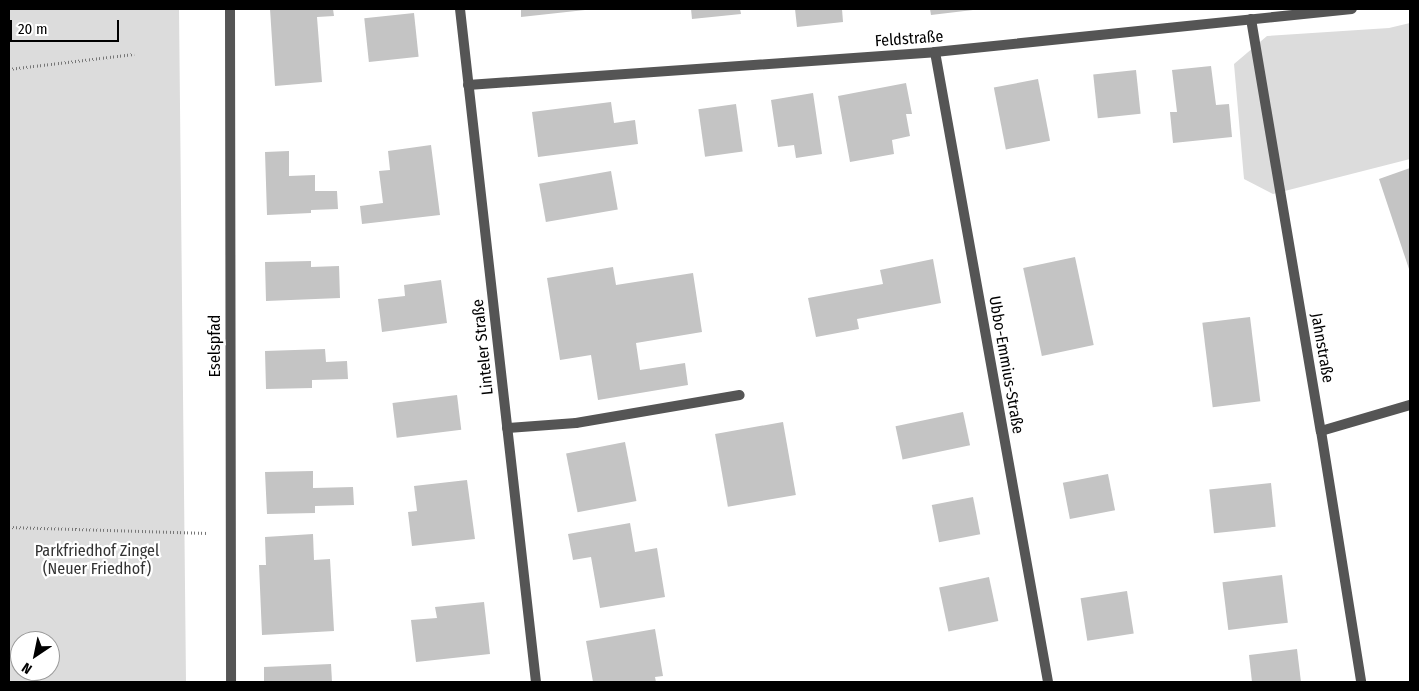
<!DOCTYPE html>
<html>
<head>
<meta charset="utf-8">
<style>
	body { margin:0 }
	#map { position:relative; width:1419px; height:691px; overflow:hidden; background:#fff; font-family:"Fira Sans Condensed",sans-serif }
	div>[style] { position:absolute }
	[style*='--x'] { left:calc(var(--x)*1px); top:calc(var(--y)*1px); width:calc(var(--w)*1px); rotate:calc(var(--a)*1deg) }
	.green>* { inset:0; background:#dcdcdc }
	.building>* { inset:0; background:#c4c4c4; transform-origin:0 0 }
	.path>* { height:3px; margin-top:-1.5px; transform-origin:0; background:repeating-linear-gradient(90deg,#777 0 1px,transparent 0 3.5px) }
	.service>* { height:10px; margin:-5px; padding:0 5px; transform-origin:5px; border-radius:5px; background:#555 }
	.minor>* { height:10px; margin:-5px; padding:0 5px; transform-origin:5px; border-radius:5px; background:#555 }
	span { translate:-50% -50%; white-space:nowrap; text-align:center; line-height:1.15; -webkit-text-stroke:4.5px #fff; paint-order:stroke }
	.street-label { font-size:16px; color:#000 }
	.park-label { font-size:16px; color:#333 }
	.frame { position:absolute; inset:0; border:10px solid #000; pointer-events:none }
	.north { position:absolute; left:10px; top:631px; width:50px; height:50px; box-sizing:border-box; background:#fff; border:1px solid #999; border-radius:50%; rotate:214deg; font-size:14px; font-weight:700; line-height:20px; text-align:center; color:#000 }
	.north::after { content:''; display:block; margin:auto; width:18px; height:22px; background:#000; clip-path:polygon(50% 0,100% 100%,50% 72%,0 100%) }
	.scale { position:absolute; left:10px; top:20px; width:109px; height:22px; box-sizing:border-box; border:2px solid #000; border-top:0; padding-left:6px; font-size:15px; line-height:18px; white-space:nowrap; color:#000; -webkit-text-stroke:4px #fff; paint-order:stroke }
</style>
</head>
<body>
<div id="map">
	<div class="green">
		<i style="clip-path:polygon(evenodd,9px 9px,179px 9px,186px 682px,9px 682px,9px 9px,20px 641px,50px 641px,50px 671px,20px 671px,20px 641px)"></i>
		<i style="clip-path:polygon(1410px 23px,1410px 159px,1273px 194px,1244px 179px,1234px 64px,1267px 36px,1389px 28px)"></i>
	</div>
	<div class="building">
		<i style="clip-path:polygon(270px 9px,333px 9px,334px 16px,317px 17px,322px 82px,275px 86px)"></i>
		<i style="clip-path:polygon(521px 9px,585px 9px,585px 10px,521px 17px)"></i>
		<i style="clip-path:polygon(691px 9px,740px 9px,741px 14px,692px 19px)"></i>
		<i style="clip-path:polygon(795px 9px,842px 9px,843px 22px,797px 27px)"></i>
		<i style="clip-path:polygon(930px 9px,973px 9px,973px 10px,931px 15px)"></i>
		<i style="left:414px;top:13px;width:44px;height:50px;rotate:84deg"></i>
		<i style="clip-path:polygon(1211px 66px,1216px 105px,1229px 104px,1232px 137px,1173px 143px,1170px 112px,1177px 112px,1172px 70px)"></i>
		<i style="left:1136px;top:70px;width:44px;height:43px;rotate:84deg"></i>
		<i style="left:1038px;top:79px;width:63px;height:45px;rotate:79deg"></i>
		<i style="clip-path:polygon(906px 83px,912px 114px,906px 114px,910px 136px,892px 140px,894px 154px,850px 162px,838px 96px)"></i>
		<i style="clip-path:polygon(813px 93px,822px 154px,796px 158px,794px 145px,778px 147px,771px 100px)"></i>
		<i style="clip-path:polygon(611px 102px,614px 123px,635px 120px,638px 144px,538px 157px,532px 112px)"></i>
		<i style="left:736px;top:104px;width:48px;height:38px;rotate:82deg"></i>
		<i style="clip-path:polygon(431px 145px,440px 215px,362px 224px,360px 206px,383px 203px,379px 171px,390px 170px,388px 151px)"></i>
		<i style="clip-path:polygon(289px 151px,289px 176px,315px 175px,315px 191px,337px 191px,338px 209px,311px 210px,311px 213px,267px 215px,265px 152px)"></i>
		<i style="clip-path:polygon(1410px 168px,1410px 272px,1379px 179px)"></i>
		<i style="left:611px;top:171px;width:39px;height:73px;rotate:80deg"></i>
		<i style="left:1075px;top:257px;width:90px;height:53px;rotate:78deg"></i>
		<i style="clip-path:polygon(933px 259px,941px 303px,857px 319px,859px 329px,816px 337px,808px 298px,883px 284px,880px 270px)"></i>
		<i style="clip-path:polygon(311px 261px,311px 267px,339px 266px,340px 298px,266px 301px,265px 262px)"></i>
		<i style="clip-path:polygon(613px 267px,616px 285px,693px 273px,702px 332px,636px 343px,640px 370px,685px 363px,688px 385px,598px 400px,591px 355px,560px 360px,547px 278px)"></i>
		<i style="clip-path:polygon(441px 280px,447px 323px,382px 332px,378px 299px,405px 296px,404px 285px)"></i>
		<i style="left:1250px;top:317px;width:85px;height:48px;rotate:83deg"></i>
		<i style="clip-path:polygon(325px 349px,326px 362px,347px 361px,348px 379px,312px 380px,312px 388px,266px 389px,265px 351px)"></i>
		<i style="left:457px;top:395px;width:35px;height:65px;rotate:83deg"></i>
		<i style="left:963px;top:412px;width:34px;height:69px;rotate:78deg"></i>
		<i style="left:783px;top:422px;width:74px;height:69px;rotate:80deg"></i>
		<i style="left:625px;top:442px;width:60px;height:60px;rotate:79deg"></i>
		<i style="clip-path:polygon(313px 471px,313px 488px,353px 487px,354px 505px,315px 506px,315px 513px,267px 514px,265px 472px)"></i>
		<i style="left:1108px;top:474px;width:37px;height:46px;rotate:79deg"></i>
		<i style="clip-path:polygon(467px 480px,475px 539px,412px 546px,408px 512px,417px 511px,414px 486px)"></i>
		<i style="left:1271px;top:483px;width:44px;height:62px;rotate:84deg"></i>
		<i style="left:973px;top:497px;width:38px;height:42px;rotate:79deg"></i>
		<i style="clip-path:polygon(630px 523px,635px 552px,657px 548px,665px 597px,600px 608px,591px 557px,573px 560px,568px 534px)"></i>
		<i style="clip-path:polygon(313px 534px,314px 560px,330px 559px,334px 631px,262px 635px,259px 565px,266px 565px,265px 537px)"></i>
		<i style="left:1282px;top:575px;width:48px;height:60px;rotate:83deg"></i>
		<i style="left:989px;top:577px;width:45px;height:51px;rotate:78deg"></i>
		<i style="left:1127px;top:591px;width:43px;height:47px;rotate:81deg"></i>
		<i style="clip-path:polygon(484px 602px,490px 654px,416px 662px,411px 620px,437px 618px,435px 607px)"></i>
		<i style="clip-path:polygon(655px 629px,663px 676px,655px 677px,656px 682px,593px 682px,586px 641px)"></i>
		<i style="clip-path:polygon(1297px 649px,1301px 682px,1252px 682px,1249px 655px)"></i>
		<i style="clip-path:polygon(331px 664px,332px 682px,264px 682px,264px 667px)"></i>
	</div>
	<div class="path">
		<i style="--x:9;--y:69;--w:126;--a:-6.8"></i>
		<i style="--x:9;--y:527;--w:199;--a:1.7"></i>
	</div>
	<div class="service">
		<i style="--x:507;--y:428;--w:69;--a:-4.1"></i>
		<i style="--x:576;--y:423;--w:166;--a:-9.7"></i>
		<i style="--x:1321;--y:431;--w:93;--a:-16.3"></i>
	</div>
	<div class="minor">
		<i style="--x:230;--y:9;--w:673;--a:89.91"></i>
		<i style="--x:460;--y:9;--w:677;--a:83.56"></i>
		<i style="--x:1251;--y:19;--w:418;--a:80.4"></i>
		<i style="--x:1321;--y:431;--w:254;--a:80.9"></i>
		<i style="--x:935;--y:52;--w:640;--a:79.83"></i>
		<i style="--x:468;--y:85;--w:468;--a:-4"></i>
		<i style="--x:935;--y:52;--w:419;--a:-5.9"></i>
	</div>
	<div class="street-label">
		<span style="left:909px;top:39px;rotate:-4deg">Feldstraße</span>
		<span style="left:215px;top:346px;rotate:-90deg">Eselspfad</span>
		<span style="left:483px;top:347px;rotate:-96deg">Linteler Straße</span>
		<span style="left:1322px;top:348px;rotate:80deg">Jahnstraße</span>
		<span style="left:1006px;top:365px;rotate:80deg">Ubbo-Emmius-Straße</span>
	</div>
	<div class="park-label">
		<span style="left:97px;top:560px">Parkfriedhof Zingel<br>(Neuer Friedhof)</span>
	</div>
	<div class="frame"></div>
	<div class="north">N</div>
	<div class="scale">20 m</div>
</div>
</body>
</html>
